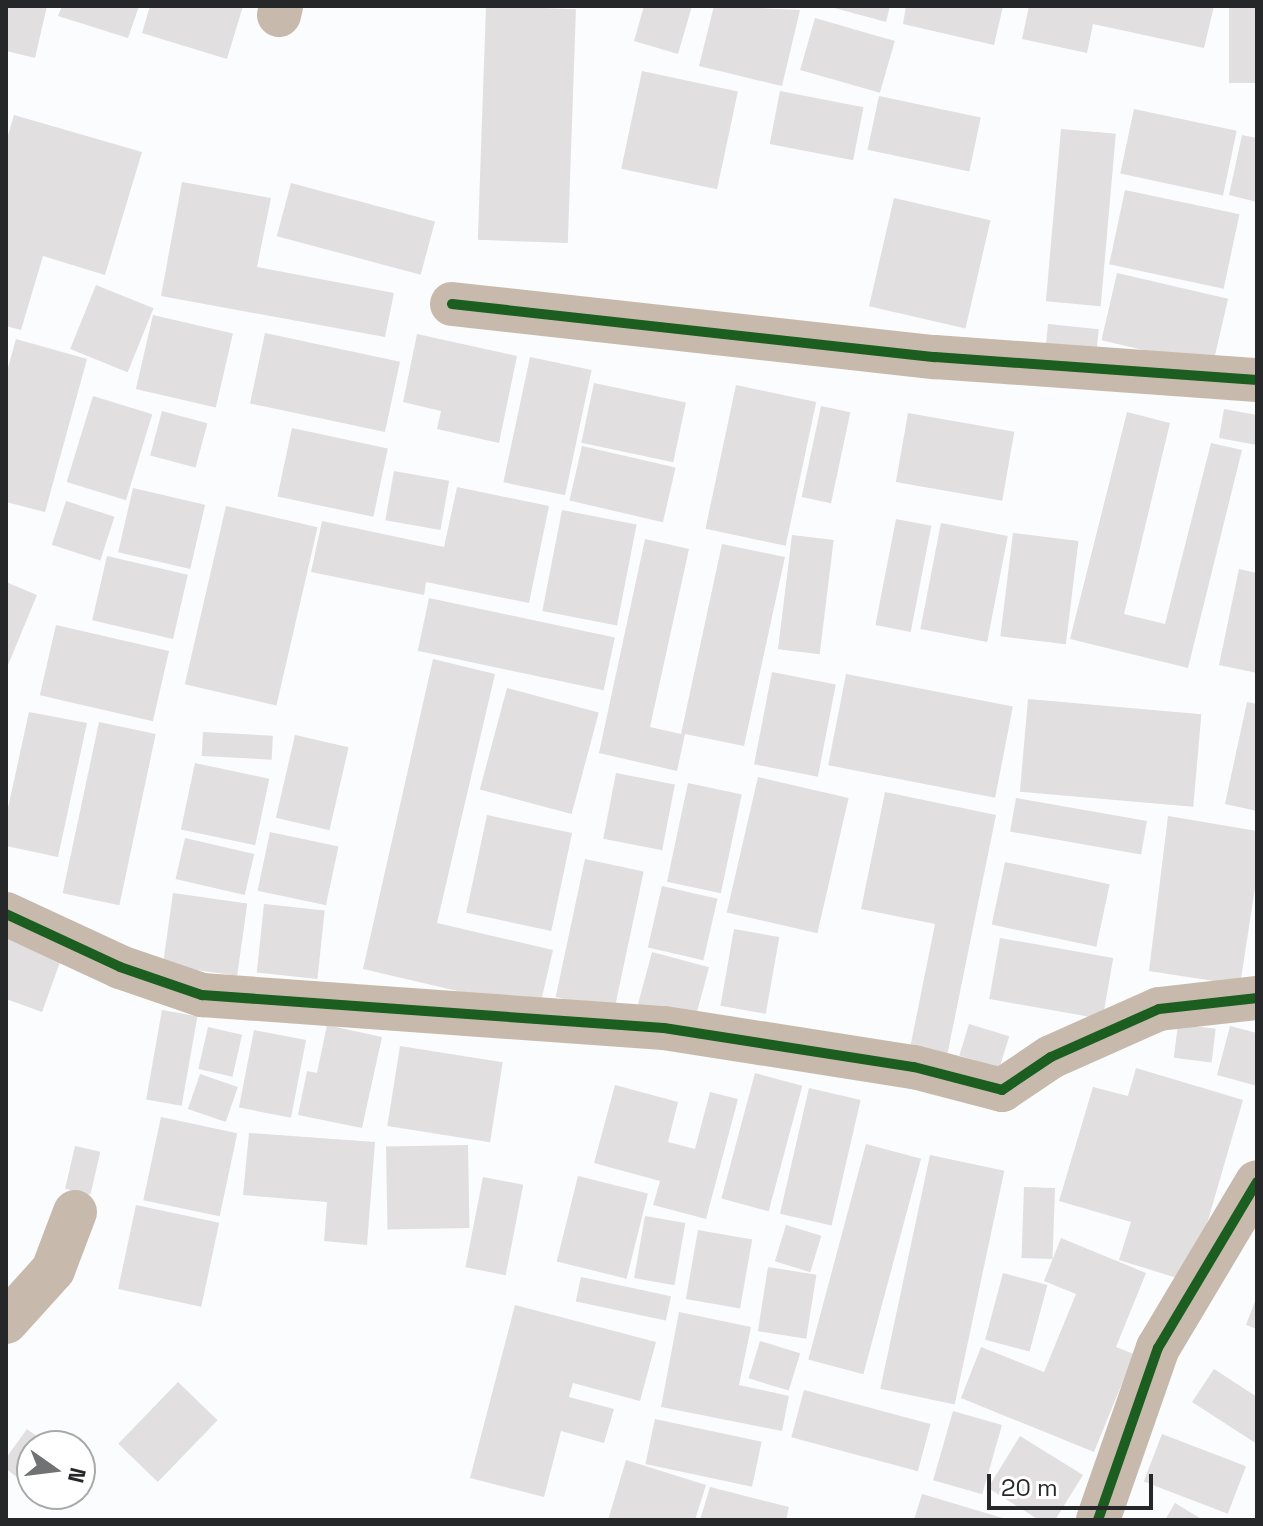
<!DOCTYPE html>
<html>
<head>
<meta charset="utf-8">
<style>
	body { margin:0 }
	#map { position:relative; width:1263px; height:1526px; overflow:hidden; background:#fbfcfd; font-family:"Space Grotesk",sans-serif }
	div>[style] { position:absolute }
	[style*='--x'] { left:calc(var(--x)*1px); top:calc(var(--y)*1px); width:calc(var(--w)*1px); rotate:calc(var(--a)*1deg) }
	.building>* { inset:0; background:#e1dfe0; transform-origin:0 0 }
	.minor>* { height:44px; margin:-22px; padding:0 22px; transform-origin:22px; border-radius:22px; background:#c7baad }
	.cycleway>* { height:10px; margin:-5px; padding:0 5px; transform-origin:5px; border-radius:5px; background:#1b5e20 }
	span { translate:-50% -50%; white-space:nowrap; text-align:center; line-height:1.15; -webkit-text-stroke:7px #fff; paint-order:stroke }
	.frame { position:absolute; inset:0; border:8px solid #252729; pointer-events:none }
	.north { position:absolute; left:16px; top:1430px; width:80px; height:80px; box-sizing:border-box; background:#fff; border:2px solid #a8a9a9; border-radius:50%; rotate:104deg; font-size:22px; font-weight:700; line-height:32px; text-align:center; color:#252729 }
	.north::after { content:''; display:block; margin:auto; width:28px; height:36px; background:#707273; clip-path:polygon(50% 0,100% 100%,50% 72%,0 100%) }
	.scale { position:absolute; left:987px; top:1474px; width:166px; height:36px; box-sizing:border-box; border:4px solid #252729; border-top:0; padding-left:10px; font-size:24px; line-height:28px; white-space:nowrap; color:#252729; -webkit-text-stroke:6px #fff; paint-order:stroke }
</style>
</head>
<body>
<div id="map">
	<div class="building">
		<i style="clip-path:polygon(6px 6px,47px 6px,35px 58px,6px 51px)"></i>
		<i style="clip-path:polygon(62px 6px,139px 6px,128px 38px,58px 16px)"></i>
		<i style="clip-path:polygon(150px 6px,243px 6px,227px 59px,142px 33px)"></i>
		<i style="left:486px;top:6px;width:90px;height:234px;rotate:2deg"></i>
		<i style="clip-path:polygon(644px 6px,692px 6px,678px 54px,634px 41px)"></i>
		<i style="clip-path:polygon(714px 6px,800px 10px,782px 86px,699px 66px)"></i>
		<i style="clip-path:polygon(827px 6px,890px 6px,886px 22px)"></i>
		<i style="clip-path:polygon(906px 6px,1003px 6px,994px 45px,903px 24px)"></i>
		<i style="clip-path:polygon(1029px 6px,1214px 6px,1204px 48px,1093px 24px,1087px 53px,1022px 39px)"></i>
		<i style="left:1229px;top:6px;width:27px;height:77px"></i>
		<i style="left:815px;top:18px;width:83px;height:54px;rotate:16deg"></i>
		<i style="left:642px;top:71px;width:98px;height:100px;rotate:12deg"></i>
		<i style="left:780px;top:91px;width:85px;height:54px;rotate:11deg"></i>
		<i style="left:879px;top:96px;width:104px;height:55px;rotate:12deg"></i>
		<i style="left:1134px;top:109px;width:105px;height:66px;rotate:12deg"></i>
		<i style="clip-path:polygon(14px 115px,142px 152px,105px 275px,43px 256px,21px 330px,6px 326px,6px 142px)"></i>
		<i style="left:1061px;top:129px;width:55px;height:173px;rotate:5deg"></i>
		<i style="clip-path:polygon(1242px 135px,1257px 138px,1257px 202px,1229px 195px)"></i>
		<i style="clip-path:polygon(182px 182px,271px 198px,257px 267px,394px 293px,385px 337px,161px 296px)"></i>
		<i style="left:291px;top:183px;width:149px;height:55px;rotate:15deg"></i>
		<i style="left:1125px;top:190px;width:117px;height:76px;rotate:12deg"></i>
		<i style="left:894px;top:198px;width:99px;height:111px;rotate:13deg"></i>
		<i style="left:1117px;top:273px;width:114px;height:69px;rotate:13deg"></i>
		<i style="left:96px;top:285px;width:62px;height:69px;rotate:22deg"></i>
		<i style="left:153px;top:315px;width:82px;height:76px;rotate:13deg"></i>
		<i style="left:1048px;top:324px;width:51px;height:27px;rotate:6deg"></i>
		<i style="left:265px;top:333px;width:138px;height:72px;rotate:12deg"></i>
		<i style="clip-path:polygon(417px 334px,517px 356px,499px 443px,437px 429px,441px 411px,403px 402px)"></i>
		<i style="clip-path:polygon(16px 339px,87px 359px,45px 512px,6px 502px,6px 375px)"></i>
		<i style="left:530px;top:357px;width:63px;height:128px;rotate:12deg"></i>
		<i style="left:594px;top:383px;width:94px;height:61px;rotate:12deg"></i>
		<i style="left:736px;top:385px;width:82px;height:147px;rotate:12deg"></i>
		<i style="left:93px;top:396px;width:62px;height:90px;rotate:17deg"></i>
		<i style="left:821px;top:406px;width:30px;height:93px;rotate:12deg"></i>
		<i style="clip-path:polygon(1224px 409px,1257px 415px,1257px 445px,1219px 438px)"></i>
		<i style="left:162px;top:411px;width:47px;height:46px;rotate:15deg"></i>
		<i style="clip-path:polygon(1127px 412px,1170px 423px,1124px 614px,1165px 624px,1211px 443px,1242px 450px,1188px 668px,1070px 639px)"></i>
		<i style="left:908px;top:413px;width:108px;height:70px;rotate:10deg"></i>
		<i style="left:292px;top:428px;width:98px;height:70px;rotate:12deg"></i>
		<i style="left:582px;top:446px;width:96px;height:56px;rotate:13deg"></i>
		<i style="left:394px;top:471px;width:56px;height:50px;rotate:10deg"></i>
		<i style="clip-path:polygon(457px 487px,549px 506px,529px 603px,426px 582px,424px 595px,311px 572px,322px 521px,444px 547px)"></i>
		<i style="left:133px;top:488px;width:74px;height:66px;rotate:13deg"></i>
		<i style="left:66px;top:501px;width:51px;height:46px;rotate:18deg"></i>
		<i style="left:226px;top:506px;width:94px;height:183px;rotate:13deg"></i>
		<i style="left:562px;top:510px;width:76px;height:103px;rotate:11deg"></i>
		<i style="left:896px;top:519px;width:36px;height:108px;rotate:11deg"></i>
		<i style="left:941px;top:523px;width:68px;height:108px;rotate:11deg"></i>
		<i style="left:1013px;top:533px;width:66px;height:104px;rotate:7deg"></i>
		<i style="left:792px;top:535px;width:42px;height:115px;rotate:7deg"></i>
		<i style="clip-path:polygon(645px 539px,689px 549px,650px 727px,681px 734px,722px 544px,785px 557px,744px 746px,685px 734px,677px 771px,599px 753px)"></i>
		<i style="left:107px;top:556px;width:83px;height:66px;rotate:13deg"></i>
		<i style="clip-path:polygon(1239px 569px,1257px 573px,1257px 673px,1219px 665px)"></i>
		<i style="clip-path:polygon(6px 582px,37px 595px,6px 670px)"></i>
		<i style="left:429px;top:598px;width:190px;height:54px;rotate:12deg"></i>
		<i style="left:56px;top:625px;width:116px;height:72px;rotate:13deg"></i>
		<i style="clip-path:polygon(433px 659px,495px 674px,437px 923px,553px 950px,539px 1010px,363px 969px)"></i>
		<i style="left:772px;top:672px;width:65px;height:94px;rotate:11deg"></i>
		<i style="left:846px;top:674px;width:170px;height:93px;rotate:11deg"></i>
		<i style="left:507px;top:688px;width:95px;height:105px;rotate:15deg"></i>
		<i style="left:1028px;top:699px;width:174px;height:93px;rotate:5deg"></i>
		<i style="clip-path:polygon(1247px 702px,1257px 704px,1257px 811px,1225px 804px)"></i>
		<i style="clip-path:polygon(29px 712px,87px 723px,58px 857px,6px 846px,6px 817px)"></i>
		<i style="left:99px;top:722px;width:58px;height:175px;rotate:12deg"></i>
		<i style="left:203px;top:732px;width:70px;height:24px;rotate:3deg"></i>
		<i style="left:295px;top:735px;width:55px;height:85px;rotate:13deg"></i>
		<i style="left:195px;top:763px;width:76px;height:68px;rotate:12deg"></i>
		<i style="left:616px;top:773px;width:60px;height:67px;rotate:11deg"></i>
		<i style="left:758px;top:777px;width:93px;height:139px;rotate:13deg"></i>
		<i style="left:688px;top:783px;width:55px;height:101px;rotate:12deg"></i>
		<i style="clip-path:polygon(885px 792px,996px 815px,947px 1056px,910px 1048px,935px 924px,861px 909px)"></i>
		<i style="left:1016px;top:798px;width:133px;height:34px;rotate:10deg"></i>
		<i style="left:487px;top:815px;width:87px;height:100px;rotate:12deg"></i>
		<i style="clip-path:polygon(1168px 816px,1257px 831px,1257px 875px,1240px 985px,1149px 971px)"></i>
		<i style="left:270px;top:832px;width:70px;height:60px;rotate:12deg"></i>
		<i style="left:185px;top:838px;width:71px;height:42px;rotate:13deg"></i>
		<i style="left:585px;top:859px;width:60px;height:141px;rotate:12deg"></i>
		<i style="left:1005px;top:862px;width:107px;height:64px;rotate:12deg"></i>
		<i style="left:662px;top:886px;width:57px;height:63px;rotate:13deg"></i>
		<i style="left:173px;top:893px;width:75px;height:73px;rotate:8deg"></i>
		<i style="left:264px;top:904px;width:61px;height:69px;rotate:6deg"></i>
		<i style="left:734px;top:929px;width:46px;height:78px;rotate:10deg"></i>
		<i style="clip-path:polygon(6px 934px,63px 954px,42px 1012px,6px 999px)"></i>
		<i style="left:1000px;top:938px;width:115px;height:62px;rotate:10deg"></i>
		<i style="left:652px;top:952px;width:59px;height:60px;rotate:15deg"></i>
		<i style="left:162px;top:1010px;width:36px;height:91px;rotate:10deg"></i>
		<i style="left:969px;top:1024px;width:42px;height:33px;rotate:17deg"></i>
		<i style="left:1178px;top:1024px;width:38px;height:34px;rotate:7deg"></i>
		<i style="clip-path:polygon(327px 1025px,382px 1037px,362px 1128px,298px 1115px,307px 1071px,317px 1073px)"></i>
		<i style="clip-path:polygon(1230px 1026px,1257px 1033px,1257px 1086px,1217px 1075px)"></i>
		<i style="left:208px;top:1027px;width:35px;height:43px;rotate:13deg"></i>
		<i style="left:254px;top:1030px;width:53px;height:79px;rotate:11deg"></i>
		<i style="left:400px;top:1046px;width:104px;height:81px;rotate:9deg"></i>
		<i style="clip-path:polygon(1136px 1068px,1243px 1100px,1190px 1282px,1119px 1260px,1131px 1222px,1059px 1201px,1093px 1087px,1128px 1096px)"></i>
		<i style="left:755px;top:1073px;width:49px;height:130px;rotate:15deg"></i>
		<i style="left:200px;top:1074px;width:40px;height:37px;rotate:19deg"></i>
		<i style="clip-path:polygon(615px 1085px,678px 1102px,668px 1142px,695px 1149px,710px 1092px,738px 1099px,706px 1219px,653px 1205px,660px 1181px,594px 1163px)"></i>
		<i style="left:809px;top:1088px;width:53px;height:129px;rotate:13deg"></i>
		<i style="left:161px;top:1117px;width:78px;height:85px;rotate:12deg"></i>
		<i style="clip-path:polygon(249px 1133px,375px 1142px,367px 1245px,324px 1241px,327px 1202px,243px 1195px)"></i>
		<i style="left:866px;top:1144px;width:57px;height:223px;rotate:15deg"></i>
		<i style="left:468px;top:1145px;width:83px;height:82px;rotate:89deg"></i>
		<i style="left:75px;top:1146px;width:26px;height:44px;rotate:13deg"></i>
		<i style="left:930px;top:1155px;width:76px;height:239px;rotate:12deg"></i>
		<i style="left:578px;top:1176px;width:72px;height:88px;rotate:14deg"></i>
		<i style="left:483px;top:1177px;width:41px;height:92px;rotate:11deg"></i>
		<i style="left:1024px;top:1187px;width:31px;height:71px;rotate:2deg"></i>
		<i style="left:136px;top:1205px;width:85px;height:86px;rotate:12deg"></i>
		<i style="left:645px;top:1216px;width:41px;height:63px;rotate:10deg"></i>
		<i style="left:786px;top:1225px;width:37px;height:38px;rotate:17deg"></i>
		<i style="left:698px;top:1230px;width:55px;height:70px;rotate:10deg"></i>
		<i style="clip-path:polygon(1061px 1238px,1146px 1273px,1116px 1347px,1134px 1354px,1094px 1452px,961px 1398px,981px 1347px,1044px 1372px,1076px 1294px,1044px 1281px)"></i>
		<i style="left:768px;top:1267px;width:49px;height:65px;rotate:9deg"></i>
		<i style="left:1003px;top:1273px;width:46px;height:69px;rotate:15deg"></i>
		<i style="left:581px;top:1277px;width:92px;height:25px;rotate:12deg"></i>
		<i style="clip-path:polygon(1257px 1296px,1257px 1329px,1246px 1325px)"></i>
		<i style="clip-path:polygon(515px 1305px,656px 1342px,640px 1401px,573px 1383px,569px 1397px,614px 1409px,604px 1443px,561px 1431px,544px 1497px,470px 1478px)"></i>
		<i style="clip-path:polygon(679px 1312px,751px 1327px,739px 1385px,789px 1396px,782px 1431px,661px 1407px)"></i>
		<i style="left:760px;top:1341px;width:42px;height:39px;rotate:17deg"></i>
		<i style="clip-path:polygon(1214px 1369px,1257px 1397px,1257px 1444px,1192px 1402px)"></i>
		<i style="left:178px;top:1382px;width:55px;height:86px;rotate:44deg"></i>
		<i style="left:804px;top:1390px;width:131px;height:49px;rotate:15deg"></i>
		<i style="left:953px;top:1411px;width:51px;height:72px;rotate:16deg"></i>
		<i style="left:655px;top:1419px;width:109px;height:46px;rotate:12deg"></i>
		<i style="clip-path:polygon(27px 1429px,50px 1446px,32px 1446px,32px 1488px,6px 1469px,6px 1458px)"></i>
		<i style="left:1162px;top:1434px;width:90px;height:51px;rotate:21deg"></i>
		<i style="clip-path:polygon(1020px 1436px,1083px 1475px,1055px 1520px,1039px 1520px,988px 1488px)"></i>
		<i style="clip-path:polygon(626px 1460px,706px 1485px,695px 1520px,608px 1520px)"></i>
		<i style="clip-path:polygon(710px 1487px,789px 1507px,786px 1520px,700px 1520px)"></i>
		<i style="clip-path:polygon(922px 1494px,1006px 1519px,1006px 1520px,914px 1520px)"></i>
		<i style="clip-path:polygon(1175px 1503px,1203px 1520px,1165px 1520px)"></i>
	</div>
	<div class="minor">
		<i style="--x:279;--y:15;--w:9;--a:-77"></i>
		<i style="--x:452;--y:304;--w:486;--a:6.3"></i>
		<i style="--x:935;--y:357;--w:323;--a:4.1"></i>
		<i style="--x:6;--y:914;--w:126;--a:24.9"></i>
		<i style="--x:120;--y:967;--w:87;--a:18.9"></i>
		<i style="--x:202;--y:995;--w:463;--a:4.1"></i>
		<i style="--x:664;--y:1028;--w:253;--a:8.9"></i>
		<i style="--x:914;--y:1067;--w:91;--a:14.6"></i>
		<i style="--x:1002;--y:1090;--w:59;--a:-34"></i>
		<i style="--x:1051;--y:1057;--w:118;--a:-24"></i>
		<i style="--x:1159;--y:1009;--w:99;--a:-6.4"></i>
		<i style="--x:6;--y:1322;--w:70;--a:-47.9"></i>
		<i style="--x:53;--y:1270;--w:62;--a:-69.2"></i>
		<i style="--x:1098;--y:1520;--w:182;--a:-70.8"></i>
		<i style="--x:1158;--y:1348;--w:193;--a:-59.2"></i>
	</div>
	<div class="cycleway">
		<i style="--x:452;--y:304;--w:486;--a:6.3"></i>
		<i style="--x:935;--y:357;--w:323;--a:4.1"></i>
		<i style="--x:6;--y:914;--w:126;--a:24.9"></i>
		<i style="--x:120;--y:967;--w:87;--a:18.9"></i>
		<i style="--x:202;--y:995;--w:463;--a:4.1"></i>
		<i style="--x:664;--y:1028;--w:253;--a:8.9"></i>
		<i style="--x:914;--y:1067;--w:91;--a:14.6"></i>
		<i style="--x:1002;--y:1090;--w:59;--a:-34"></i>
		<i style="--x:1051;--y:1057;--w:118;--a:-24"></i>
		<i style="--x:1159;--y:1009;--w:99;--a:-6.4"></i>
		<i style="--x:1098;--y:1520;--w:182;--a:-70.8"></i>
		<i style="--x:1158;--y:1348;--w:193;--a:-59.2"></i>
	</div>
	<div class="frame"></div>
	<div class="north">N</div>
	<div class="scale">20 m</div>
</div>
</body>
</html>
